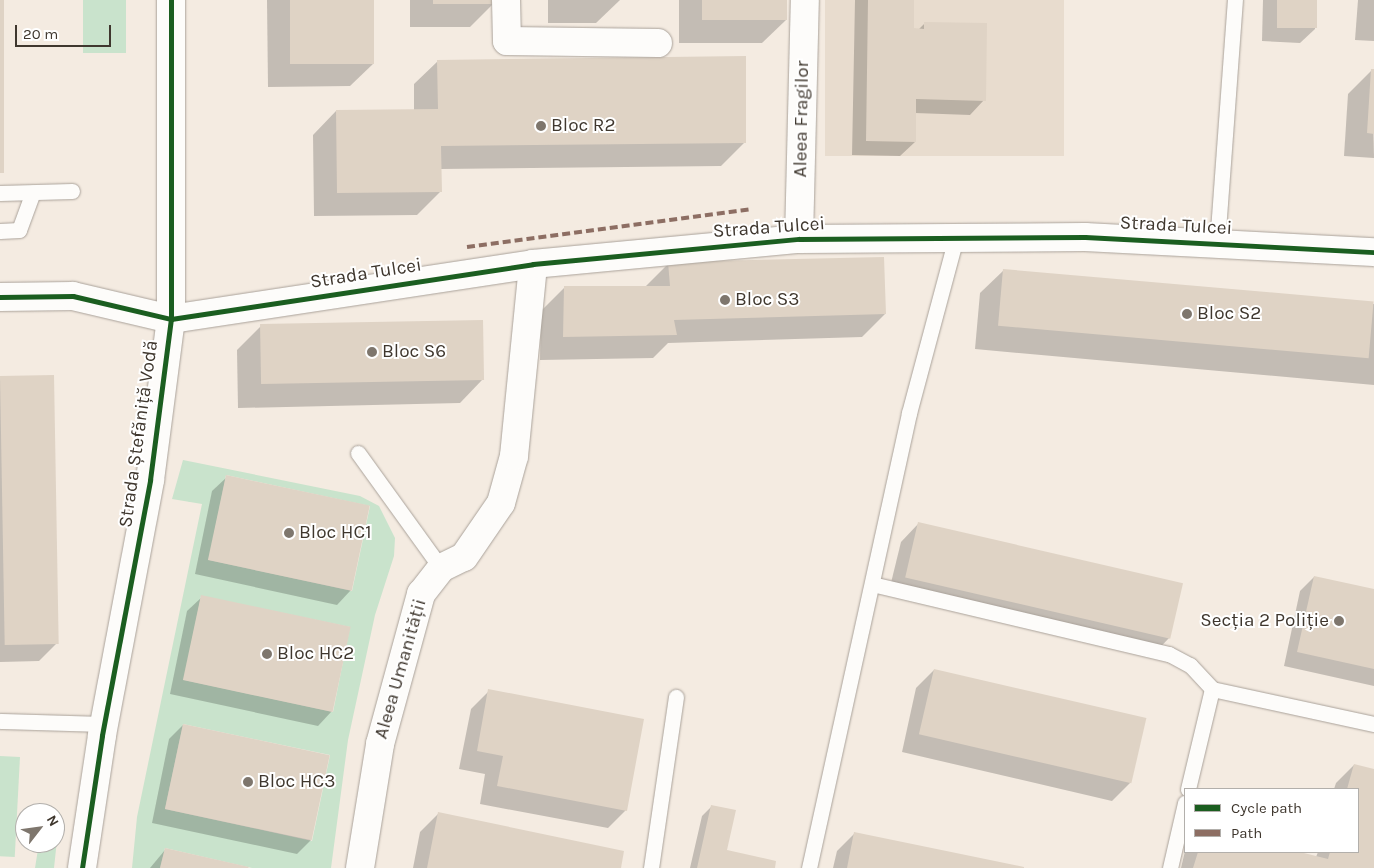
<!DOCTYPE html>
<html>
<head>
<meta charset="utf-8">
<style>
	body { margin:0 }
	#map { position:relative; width:1374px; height:868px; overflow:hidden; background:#f4ebe1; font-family:Karla,sans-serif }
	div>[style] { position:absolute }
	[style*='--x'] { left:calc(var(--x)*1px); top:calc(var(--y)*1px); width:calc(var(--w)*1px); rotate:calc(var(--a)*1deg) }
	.education>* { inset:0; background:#e8dcce; transform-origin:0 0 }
	.green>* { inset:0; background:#c9e3cc; transform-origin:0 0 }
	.shadow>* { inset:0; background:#0003 }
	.building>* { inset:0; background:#dfd3c5; transform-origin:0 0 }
	.roads { filter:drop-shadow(0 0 1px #aaa29a) drop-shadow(0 0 1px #aaa29a) }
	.lane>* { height:15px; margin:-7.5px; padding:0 7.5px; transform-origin:7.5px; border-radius:7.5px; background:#fdfcfa }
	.street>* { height:28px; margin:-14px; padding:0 14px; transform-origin:14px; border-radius:14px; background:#fdfcfa }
	.secondary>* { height:28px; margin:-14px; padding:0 14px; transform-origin:14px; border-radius:14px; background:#fdfcfa }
	.quiet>* { height:4px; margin-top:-2px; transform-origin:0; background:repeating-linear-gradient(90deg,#8d6e63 0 8px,transparent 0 12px) }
	.cycleway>* { height:5px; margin:-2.5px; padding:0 2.5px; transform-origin:2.5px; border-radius:2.5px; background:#1b5e20 }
	.dots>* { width:14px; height:14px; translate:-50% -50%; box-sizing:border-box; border:2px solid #fff; border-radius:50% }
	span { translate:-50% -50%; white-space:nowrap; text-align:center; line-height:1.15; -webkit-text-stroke:4px #fff; paint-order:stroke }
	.street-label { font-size:19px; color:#3f372e }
	.poi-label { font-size:19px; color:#3f372e }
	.left { translate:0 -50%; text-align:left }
	.right { translate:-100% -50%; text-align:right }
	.legend { position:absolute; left:1184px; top:788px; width:175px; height:65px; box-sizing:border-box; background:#fff; border:1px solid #b2afab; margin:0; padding:6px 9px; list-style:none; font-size:15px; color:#3f372e }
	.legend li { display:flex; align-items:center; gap:10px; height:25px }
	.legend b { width:25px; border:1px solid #b2afab }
	.north { position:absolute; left:15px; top:803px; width:50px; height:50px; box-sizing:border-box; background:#fff; border:1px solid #b2afab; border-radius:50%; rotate:60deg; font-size:14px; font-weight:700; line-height:20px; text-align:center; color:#3f372e }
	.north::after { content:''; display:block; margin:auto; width:18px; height:22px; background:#7e766d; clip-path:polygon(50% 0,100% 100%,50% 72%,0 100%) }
	.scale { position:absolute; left:15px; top:25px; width:96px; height:22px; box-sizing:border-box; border:2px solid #3f372e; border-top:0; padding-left:6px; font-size:15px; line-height:18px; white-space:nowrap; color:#3f372e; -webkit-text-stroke:4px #fff; paint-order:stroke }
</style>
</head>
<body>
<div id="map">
	<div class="education">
		<i style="left:825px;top:0;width:239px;height:156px"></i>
	</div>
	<div class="green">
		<i style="left:83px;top:0;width:43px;height:53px"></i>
		<i style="clip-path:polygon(evenodd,183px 460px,360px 496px,379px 506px,395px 538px,394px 556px,375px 615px,348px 740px,331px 868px,252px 868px,165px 848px,160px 868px,132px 868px,137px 817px,202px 504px,172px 499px,183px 460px,226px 475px,370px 506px,352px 591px,209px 560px,226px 475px,183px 460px,201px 596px,350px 627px,333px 712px,184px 680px,201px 596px,183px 460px,183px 724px,330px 755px,312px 841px,165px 809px,183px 724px)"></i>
		<i style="left:0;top:756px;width:20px;height:100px;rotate:3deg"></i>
		<i style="clip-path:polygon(60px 812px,54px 868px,35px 868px,39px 843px,55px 843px,55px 814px)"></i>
	</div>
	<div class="shadow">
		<i style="clip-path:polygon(267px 0,373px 0,374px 63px,350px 86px,268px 87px)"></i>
		<i style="clip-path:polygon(410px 0,493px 0,493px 4px,470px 27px,410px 27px)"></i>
		<i style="clip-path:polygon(548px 0,620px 0,596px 23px,548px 23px)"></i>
		<i style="clip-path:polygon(679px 0,786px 0,786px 20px,762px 43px,679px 43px)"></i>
		<i style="clip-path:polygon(855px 0,913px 0,912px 30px,918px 30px,925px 23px,984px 100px,970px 115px,915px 113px,915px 142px,900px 156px,852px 155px)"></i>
		<i style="clip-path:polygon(1263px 0,1316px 0,1315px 29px,1300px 43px,1262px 41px)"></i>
		<i style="clip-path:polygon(1358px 0,1374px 0,1374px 41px,1355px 40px)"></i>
		<i style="clip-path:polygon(438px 61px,745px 142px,721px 166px,440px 169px,441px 191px,417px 215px,314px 216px,313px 135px,336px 111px,414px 110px,414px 84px)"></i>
		<i style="clip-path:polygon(1372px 70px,1374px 158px,1344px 156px,1348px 94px)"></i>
		<i style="clip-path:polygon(669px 263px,885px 314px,862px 337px,668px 343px,653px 358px,540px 360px,541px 311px,564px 288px,645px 287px)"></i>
		<i style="clip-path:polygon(1004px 270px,1374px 304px,1374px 385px,975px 349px,980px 293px)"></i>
		<i style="clip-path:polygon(261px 326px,483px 379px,460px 403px,238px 408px,237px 350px)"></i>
		<i style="clip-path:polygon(0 377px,57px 643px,39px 661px,0 662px)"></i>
		<i style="clip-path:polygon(227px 477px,351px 590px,337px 605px,195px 574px,212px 491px)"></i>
		<i style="clip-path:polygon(919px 523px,1169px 638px,1151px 657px,888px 595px,901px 542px)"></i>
		<i style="clip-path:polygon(1314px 577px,1374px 590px,1374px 686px,1284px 666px,1300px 591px)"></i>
		<i style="clip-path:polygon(202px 597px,332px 711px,318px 726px,170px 694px,187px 611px)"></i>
		<i style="clip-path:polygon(934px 670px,1145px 719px,1130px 783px,1112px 801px,902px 752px,916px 688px)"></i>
		<i style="clip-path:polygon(489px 691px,626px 810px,608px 828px,480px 804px,485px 774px,459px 769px,471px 709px)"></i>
		<i style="clip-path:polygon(183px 725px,311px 840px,297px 854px,152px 823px,169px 739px)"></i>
		<i style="clip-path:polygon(1354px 765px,1374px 771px,1374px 868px,1181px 868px,1185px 851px,1295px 852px,1316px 857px,1318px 852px,1358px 852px,1358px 789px,1334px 789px,1336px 783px)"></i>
		<i style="clip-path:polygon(712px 806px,725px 851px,773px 868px,690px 868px,702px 816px)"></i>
		<i style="clip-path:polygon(438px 814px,619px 868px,413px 868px,420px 832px)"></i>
		<i style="clip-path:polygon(855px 833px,1022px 868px,833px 868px,837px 851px)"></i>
		<i style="clip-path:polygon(165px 850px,246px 868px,150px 868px)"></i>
	</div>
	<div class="building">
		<i style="left:0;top:0;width:4px;height:173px"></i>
		<i style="left:290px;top:0;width:84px;height:64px"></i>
		<i style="left:433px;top:0;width:61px;height:4px"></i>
		<i style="left:702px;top:0;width:85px;height:20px"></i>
		<i style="clip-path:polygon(868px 0,914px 0,914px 28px,924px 29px,924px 22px,987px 23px,986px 101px,916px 99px,916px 142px,866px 141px)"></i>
		<i style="left:1277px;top:0;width:40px;height:28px"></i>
		<i style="clip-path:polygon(746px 56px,746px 143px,441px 146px,442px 192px,337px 193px,336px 110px,438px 109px,437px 60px)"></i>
		<i style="clip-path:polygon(1371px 69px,1374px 69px,1374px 134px,1367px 133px)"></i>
		<i style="clip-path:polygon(884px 257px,886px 314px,674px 320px,677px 335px,563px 337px,564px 286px,670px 286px,668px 262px)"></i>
		<i style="left:1003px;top:269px;width:372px;height:57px;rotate:5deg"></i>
		<i style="left:483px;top:320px;width:60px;height:223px;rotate:89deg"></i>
		<i style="left:54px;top:375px;width:269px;height:54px;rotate:89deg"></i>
		<i style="left:226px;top:475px;width:147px;height:87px;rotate:12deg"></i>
		<i style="left:918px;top:522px;width:272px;height:57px;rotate:13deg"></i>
		<i style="clip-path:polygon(1314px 576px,1374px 589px,1374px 669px,1297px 652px)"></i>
		<i style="left:201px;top:595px;width:153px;height:87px;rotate:12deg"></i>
		<i style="left:934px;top:669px;width:218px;height:67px;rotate:13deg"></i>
		<i style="clip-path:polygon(488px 689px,644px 719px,627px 811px,497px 786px,503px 756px,477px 751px)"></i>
		<i style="left:183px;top:724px;width:150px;height:87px;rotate:12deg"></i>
		<i style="clip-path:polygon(1354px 764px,1374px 769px,1374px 868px,1193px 868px,1198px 852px,1300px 852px,1328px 859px,1330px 852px,1358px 852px,1358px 789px,1347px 789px)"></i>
		<i style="clip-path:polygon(711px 805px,736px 810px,727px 850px,776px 861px,775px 868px,697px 868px)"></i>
		<i style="clip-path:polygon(438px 812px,624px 851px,621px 868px,427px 868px)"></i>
		<i style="clip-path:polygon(854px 832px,1024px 867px,1024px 868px,847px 868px)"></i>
		<i style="clip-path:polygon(165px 848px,249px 867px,248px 868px,160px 868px)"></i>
	</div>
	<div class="roads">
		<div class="lane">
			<i style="--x:0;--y:193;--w:72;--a:-1.6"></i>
			<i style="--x:0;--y:231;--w:19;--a:-3"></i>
			<i style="--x:19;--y:230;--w:40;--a:-69.8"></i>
			<i style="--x:1217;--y:244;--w:245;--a:-85.8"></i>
			<i style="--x:358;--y:453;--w:142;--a:54.2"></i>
			<i style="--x:872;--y:584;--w:305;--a:13.3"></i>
			<i style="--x:1169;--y:654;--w:24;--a:28"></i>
			<i style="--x:1190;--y:665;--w:33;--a:47"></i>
			<i style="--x:1212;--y:689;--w:166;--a:12.2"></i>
			<i style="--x:0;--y:721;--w:104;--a:1.7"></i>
			<i style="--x:1188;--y:789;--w:103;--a:-76.5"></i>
			<i style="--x:651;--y:868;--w:173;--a:-81.7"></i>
			<i style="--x:809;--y:868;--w:466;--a:-77.6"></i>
			<i style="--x:909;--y:413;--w:182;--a:-75"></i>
			<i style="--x:1170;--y:868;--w:67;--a:-77"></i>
		</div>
		<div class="street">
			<i style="--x:506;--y:0;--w:41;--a:88.6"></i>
			<i style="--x:507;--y:41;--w:151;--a:0.8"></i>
			<i style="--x:799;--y:239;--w:239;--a:-88.6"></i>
			<i style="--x:0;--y:297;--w:73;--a:-0.8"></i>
			<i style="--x:73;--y:296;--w:101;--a:13.2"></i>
			<i style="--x:360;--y:868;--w:126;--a:-80.8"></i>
			<i style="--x:380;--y:744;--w:156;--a:-74.7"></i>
			<i style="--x:421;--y:594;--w:33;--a:-52"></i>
			<i style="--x:441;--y:568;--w:25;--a:-26"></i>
			<i style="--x:464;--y:557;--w:65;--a:-55.6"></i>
			<i style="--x:501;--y:503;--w:49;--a:-74.5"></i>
			<i style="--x:514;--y:456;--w:193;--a:-84.3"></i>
		</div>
		<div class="secondary">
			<i style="--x:171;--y:319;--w:366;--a:-8.6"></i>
			<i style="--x:533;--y:264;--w:267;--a:-5.4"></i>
			<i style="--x:799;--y:239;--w:286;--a:-0.4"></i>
			<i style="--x:1085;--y:237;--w:289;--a:3"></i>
			<i style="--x:82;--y:868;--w:134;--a:-81.4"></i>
			<i style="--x:102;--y:735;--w:259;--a:-79.3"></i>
			<i style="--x:150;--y:480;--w:162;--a:-82.6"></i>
			<i style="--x:171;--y:319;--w:319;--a:-90"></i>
		</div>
	</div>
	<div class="quiet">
		<i style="--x:467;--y:247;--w:286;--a:-7.6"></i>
	</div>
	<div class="cycleway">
		<i style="--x:0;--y:297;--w:73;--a:-0.8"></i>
		<i style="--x:73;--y:296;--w:101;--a:13.2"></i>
		<i style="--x:171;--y:319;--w:366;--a:-8.6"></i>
		<i style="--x:533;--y:264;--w:267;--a:-5.4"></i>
		<i style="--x:799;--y:239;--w:286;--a:-0.4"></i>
		<i style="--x:1085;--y:237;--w:289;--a:3"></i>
		<i style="--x:82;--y:868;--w:134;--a:-81.4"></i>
		<i style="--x:102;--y:735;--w:259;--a:-79.3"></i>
		<i style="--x:150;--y:480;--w:162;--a:-82.6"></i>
		<i style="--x:171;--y:319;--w:319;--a:-90"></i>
	</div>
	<div class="dots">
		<i style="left:541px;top:126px;background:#7e766d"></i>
		<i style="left:725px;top:300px;background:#7e766d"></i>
		<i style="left:1187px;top:314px;background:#7e766d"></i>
		<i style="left:372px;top:352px;background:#7e766d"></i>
		<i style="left:289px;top:533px;background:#7e766d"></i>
		<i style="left:1339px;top:621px;background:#7e766d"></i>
		<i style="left:267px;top:654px;background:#7e766d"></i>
		<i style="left:248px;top:782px;background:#7e766d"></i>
	</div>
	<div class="street-label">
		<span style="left:802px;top:119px;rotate:-89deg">Aleea Fragilor</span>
		<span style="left:1176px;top:226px;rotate:3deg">Strada Tulcei</span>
		<span style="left:769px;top:228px;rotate:-4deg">Strada Tulcei</span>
		<span style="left:366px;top:274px;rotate:-9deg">Strada Tulcei</span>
		<span style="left:139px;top:434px;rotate:-82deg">Strada Ștefăniță Vodă</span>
		<span style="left:401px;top:669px;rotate:-74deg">Aleea Umanității</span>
	</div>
	<div class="poi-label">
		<span class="left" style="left:551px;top:126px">Bloc R2</span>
		<span class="left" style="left:735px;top:300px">Bloc S3</span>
		<span class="left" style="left:1197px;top:314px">Bloc S2</span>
		<span class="left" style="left:382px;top:352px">Bloc S6</span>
		<span class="left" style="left:299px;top:533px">Bloc HC1</span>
		<span class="right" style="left:1329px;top:621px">Secția 2 Poliție</span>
		<span class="left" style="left:277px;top:654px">Bloc HC2</span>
		<span class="left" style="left:258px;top:782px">Bloc HC3</span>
	</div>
	<ul class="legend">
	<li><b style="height:6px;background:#1b5e20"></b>Cycle path</li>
	<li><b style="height:6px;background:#8d6e63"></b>Path</li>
	</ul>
	<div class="north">N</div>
	<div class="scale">20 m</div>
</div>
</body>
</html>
